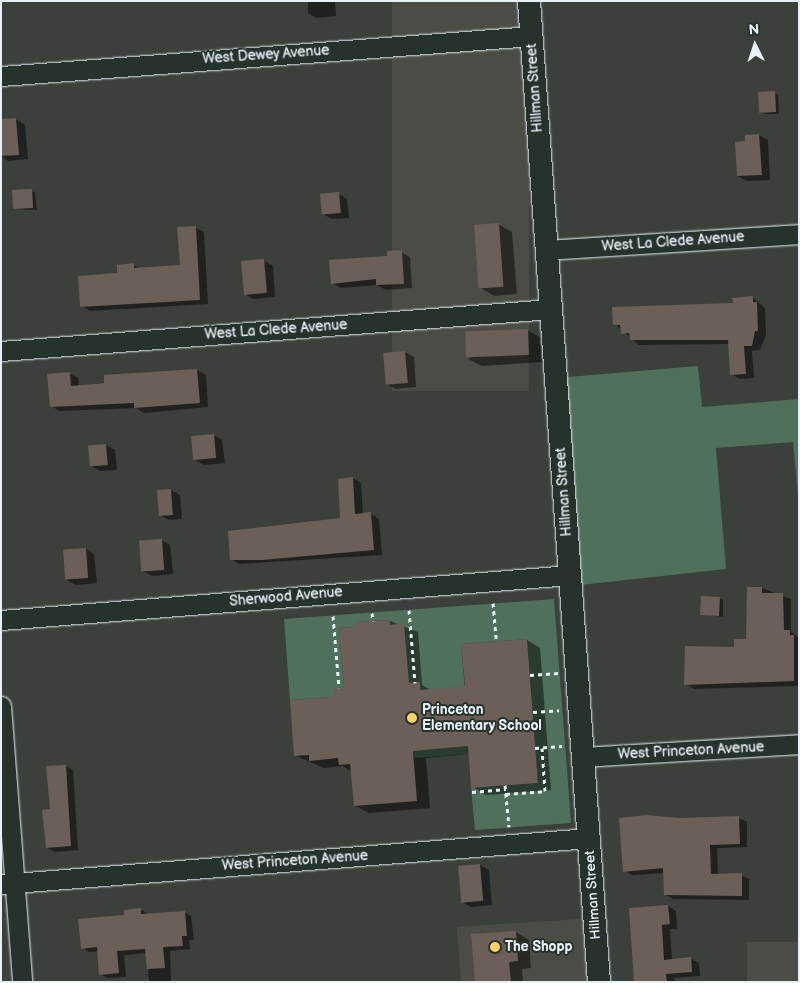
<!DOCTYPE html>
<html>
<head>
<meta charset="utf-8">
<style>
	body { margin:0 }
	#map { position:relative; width:800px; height:983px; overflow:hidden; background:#3b403a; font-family:"Balsamiq Sans",sans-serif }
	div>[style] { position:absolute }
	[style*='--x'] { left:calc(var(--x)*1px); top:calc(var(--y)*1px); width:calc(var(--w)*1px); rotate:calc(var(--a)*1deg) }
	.built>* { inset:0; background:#4c4c47; transform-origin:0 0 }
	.green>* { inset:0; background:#4f705a }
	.shadow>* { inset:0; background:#0007 }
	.building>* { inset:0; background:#6b5f57; transform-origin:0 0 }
	.path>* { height:3px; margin-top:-1.5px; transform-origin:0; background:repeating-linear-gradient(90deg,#e8f1f8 0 4px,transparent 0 8px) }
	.roads { filter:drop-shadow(0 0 1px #e8f1f8) drop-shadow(0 0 1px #e8f1f8) }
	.minor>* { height:19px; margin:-9.5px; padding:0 9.5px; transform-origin:9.5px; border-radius:9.5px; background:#26332d }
	.tertiary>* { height:22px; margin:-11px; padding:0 11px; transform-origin:11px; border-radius:11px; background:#26332d }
	.dots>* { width:14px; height:14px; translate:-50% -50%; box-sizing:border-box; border:2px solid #26332d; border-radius:50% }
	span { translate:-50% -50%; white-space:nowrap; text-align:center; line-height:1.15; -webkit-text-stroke:4px #26332d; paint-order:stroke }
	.street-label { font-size:14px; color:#e8f1f8 }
	.poi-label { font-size:14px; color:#e8f1f8; font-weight:700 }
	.left { translate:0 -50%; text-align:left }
	.frame { position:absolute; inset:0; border:2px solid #e8f1f8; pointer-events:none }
	.north { position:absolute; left:730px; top:20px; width:50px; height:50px; -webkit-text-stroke:4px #26332d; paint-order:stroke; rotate:356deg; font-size:14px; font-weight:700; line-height:20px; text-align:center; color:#e8f1f8 }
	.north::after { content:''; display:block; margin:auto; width:18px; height:22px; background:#e8f1f8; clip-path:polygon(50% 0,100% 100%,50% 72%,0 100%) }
</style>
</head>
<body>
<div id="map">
	<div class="built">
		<i style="left:392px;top:1px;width:137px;height:390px"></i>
		<i style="clip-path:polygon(594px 918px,599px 982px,461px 982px,457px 927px)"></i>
		<i style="left:799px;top:942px;width:40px;height:52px;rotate:90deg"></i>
	</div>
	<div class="green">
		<i style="clip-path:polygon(698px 366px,702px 407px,799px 399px,799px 506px,793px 442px,716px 448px,726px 569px,571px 586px,556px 378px)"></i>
		<i style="clip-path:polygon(554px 599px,571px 823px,475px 830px,471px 788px,538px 783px,527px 639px,461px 644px,465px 693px,449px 688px,420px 690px,419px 683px,409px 683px,404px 624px,390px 625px,390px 620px,355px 622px,355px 627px,339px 628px,344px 688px,333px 689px,333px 697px,290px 700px,284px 619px)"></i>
		<i style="clip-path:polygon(412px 725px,424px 750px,455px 747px,468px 739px,469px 754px,414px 758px)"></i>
	</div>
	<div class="shadow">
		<i style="clip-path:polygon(308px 1px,335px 1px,336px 16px,317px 18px,308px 13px)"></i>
		<i style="clip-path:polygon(774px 93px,778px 95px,779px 114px,765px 114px,761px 112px)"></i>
		<i style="clip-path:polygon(16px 119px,25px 125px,28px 159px,8px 161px,1px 156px,1px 120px)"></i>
		<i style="clip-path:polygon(759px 135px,768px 140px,770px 180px,747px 181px,738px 176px,747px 143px)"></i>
		<i style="clip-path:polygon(31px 190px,35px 193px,37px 210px,15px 209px)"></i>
		<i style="clip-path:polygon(339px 194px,347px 199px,349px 218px,332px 219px,323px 214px)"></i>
		<i style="clip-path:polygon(498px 224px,512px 232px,517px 294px,494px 296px,481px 288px)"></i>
		<i style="clip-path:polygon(195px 227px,204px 232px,208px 304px,90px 311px,82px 306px,133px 265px,141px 269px,182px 266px)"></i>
		<i style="clip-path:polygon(401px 252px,410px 257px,412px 288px,386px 290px,377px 285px,341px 288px,332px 283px)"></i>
		<i style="clip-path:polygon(264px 261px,273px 266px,275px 297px,253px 299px,245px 294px)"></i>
		<i style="clip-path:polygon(753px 298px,765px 308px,766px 335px,760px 350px,752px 351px,754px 378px,740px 379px,731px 374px,729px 344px,639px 345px,615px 324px,734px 304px)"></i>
		<i style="clip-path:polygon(527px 330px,541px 338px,542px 362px,482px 366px,468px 359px)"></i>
		<i style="clip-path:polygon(405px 352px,414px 357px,416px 387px,396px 389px,387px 384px)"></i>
		<i style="clip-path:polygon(197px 370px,206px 375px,208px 407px,144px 413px,136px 408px,60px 411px,51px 406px,69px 373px,78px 378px,79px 386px)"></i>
		<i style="clip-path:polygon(214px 435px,222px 440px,225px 463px,204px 465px,195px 460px)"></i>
		<i style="clip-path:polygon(106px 445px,115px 450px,117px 470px,100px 471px,91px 466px,89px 447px)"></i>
		<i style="clip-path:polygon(353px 478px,361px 483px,363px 514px,371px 514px,379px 519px,382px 555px,239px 564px,231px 559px,342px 519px)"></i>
		<i style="clip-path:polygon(171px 490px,180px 495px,182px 519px,169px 520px,160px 515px)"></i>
		<i style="clip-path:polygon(161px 540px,170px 545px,173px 574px,152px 576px,143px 571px)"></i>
		<i style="clip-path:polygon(86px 549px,94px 554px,97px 583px,76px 585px,67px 580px)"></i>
		<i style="clip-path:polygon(762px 588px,791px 599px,791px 632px,799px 638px,799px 686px,694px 689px,686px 684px,747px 640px)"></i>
		<i style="clip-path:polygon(719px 598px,723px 600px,723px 617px,702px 614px)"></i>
		<i style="clip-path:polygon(390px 621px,418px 632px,422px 685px,431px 690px,466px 688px,527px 640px,540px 648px,551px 790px,486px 795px,473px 787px,470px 754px,426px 758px,430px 808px,369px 813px,355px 806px,352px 772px,343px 766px,324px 768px,296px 756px,335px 698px,345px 689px,356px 628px)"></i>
		<i style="clip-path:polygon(66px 766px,73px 770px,78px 850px,55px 852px,47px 848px,51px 811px)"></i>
		<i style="clip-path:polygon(739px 818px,747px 822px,747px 847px,717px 848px,718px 875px,741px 875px,749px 879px,749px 900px,673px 899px,666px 895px,665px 873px,632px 875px,625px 871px)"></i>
		<i style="clip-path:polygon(480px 865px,489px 870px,492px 905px,471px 907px,462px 902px,468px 866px)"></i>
		<i style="clip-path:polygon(668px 906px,676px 911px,677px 929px,670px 929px,672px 960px,691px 959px,699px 963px,700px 976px,674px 978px,675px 982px,636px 982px)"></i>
		<i style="clip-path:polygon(141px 910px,148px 914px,184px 912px,191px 916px,194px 940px,189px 940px,190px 949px,170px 951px,171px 982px,149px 982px,147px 953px,124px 955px,126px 977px,107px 978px,100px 974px,98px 951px,89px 952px,82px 948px,125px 916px)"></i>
		<i style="clip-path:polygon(516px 932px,529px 940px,531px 968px,522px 969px,523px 982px,476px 982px)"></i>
	</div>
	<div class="building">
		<i style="left:775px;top:91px;width:21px;height:17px;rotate:87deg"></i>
		<i style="clip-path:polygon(16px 118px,19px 155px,1px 156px,1px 119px)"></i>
		<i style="clip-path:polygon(759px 134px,762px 175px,737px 176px,735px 142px,745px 141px,745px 135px)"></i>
		<i style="left:32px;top:189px;width:19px;height:20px;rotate:87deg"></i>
		<i style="left:339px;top:192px;width:21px;height:19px;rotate:85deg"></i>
		<i style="left:499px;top:223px;width:64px;height:25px;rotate:86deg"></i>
		<i style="clip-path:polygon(196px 226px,200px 300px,80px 307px,78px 276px,117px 273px,117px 265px,134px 263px,134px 268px,180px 265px,177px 227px)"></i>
		<i style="clip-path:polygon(402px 250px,404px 284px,376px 285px,376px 279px,331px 284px,329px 260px,387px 256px,387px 251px)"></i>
		<i style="left:264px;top:259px;width:34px;height:23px;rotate:85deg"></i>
		<i style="clip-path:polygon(753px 296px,753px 302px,757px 302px,758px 331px,755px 331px,752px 346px,744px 346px,746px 374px,730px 375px,728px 340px,630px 340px,629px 333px,621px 334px,620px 325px,613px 325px,612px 307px,733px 303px,732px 298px)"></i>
		<i style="left:528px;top:329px;width:26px;height:63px;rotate:88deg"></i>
		<i style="left:405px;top:351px;width:32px;height:22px;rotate:85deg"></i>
		<i style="clip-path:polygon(197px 369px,200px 403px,134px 408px,134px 403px,50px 407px,47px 374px,70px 372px,71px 386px,104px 383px,104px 375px)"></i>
		<i style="left:214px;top:434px;width:24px;height:23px;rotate:85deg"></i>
		<i style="left:106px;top:444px;width:21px;height:18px;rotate:85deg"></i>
		<i style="clip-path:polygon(353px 477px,355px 514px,371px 512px,374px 550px,262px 560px,230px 560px,228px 531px,340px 518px,338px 479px)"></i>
		<i style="left:171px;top:489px;width:26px;height:14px;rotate:86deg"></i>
		<i style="left:162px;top:539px;width:31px;height:23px;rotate:86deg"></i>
		<i style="left:86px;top:548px;width:30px;height:23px;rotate:86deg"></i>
		<i style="clip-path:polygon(747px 587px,762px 587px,762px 593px,783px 593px,784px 630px,790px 630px,790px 635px,794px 635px,794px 681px,684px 685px,685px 646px,734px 647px,734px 639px,746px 639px)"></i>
		<i style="left:701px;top:596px;width:19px;height:19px;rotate:3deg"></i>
		<i style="clip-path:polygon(390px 620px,390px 625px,404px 623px,409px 683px,420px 682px,420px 690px,465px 686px,461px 644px,527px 639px,538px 783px,471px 788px,468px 746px,413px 751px,417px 801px,354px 806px,350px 764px,339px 765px,338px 758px,309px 761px,309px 755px,294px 756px,290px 700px,333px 697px,333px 689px,344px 687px,339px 628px,355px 627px,355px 622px)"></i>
		<i style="clip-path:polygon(66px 765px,71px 846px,46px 848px,42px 810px,50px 809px,46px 766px)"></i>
		<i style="clip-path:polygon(646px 815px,680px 818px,739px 816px,740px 844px,710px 845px,711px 874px,742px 873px,742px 896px,664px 895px,663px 868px,623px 872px,619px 818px)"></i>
		<i style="left:480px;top:864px;width:37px;height:22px;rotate:85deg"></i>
		<i style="clip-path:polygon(668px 905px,670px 924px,662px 925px,664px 960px,691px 957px,692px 972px,666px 974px,667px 982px,634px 982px,629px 908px)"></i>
		<i style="clip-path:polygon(141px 908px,141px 914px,185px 911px,187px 936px,182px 936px,183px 946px,163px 947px,165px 968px,147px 969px,145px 949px,117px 951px,119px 973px,99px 975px,97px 947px,81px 949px,78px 919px,124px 915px,124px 910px)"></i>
		<i style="clip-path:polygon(516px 931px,518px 961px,509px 962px,511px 982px,475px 982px,471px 934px)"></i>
	</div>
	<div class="path">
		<i style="--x:493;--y:603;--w:38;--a:85"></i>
		<i style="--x:409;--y:610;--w:73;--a:85.3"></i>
		<i style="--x:372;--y:613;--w:8;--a:83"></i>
		<i style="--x:333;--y:616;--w:72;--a:85.2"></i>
		<i style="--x:530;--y:675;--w:29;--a:-4"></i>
		<i style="--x:533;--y:712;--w:26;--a:-4"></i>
		<i style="--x:535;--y:748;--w:27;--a:-4"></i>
		<i style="--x:505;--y:785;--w:42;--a:84.6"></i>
		<i style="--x:472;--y:792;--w:34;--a:-5"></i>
		<i style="--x:506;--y:794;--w:39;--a:-4"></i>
		<i style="--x:545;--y:791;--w:43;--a:-94"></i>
	</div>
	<div class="roads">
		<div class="minor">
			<i style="--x:1;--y:76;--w:533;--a:-4.31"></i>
			<i style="--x:547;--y:250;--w:253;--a:-3.6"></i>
			<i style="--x:1;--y:351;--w:552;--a:-4.37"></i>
			<i style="--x:1;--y:620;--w:571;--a:-4.52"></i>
			<i style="--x:1;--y:706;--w:277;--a:85.6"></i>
			<i style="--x:583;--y:757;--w:216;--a:-3.4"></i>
			<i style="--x:1;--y:884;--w:590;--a:-4.47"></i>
		</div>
		<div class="tertiary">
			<i style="--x:529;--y:1;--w:983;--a:85.92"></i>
		</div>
	</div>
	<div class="dots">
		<i style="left:412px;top:718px;background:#ffd166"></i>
		<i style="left:495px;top:947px;background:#ffd166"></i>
	</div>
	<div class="street-label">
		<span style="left:266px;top:55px;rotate:-4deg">West Dewey Avenue</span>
		<span style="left:535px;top:88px;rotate:-94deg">Hillman Street</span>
		<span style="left:673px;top:242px;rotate:-4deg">West La Clede Avenue</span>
		<span style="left:276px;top:330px;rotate:-4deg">West La Clede Avenue</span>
		<span style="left:564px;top:492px;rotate:-94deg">Hillman Street</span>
		<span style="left:286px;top:597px;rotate:-5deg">Sherwood Avenue</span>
		<span style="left:691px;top:751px;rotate:-3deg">West Princeton Avenue</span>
		<span style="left:295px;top:861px;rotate:-4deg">West Princeton Avenue</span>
		<span style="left:593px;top:895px;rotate:-94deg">Hillman Street</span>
	</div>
	<div class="poi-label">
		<span class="left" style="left:422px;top:718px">Princeton<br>Elementary School</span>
		<span class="left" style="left:505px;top:947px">The Shopp</span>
	</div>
	<div class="frame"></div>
	<div class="north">N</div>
</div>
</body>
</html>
